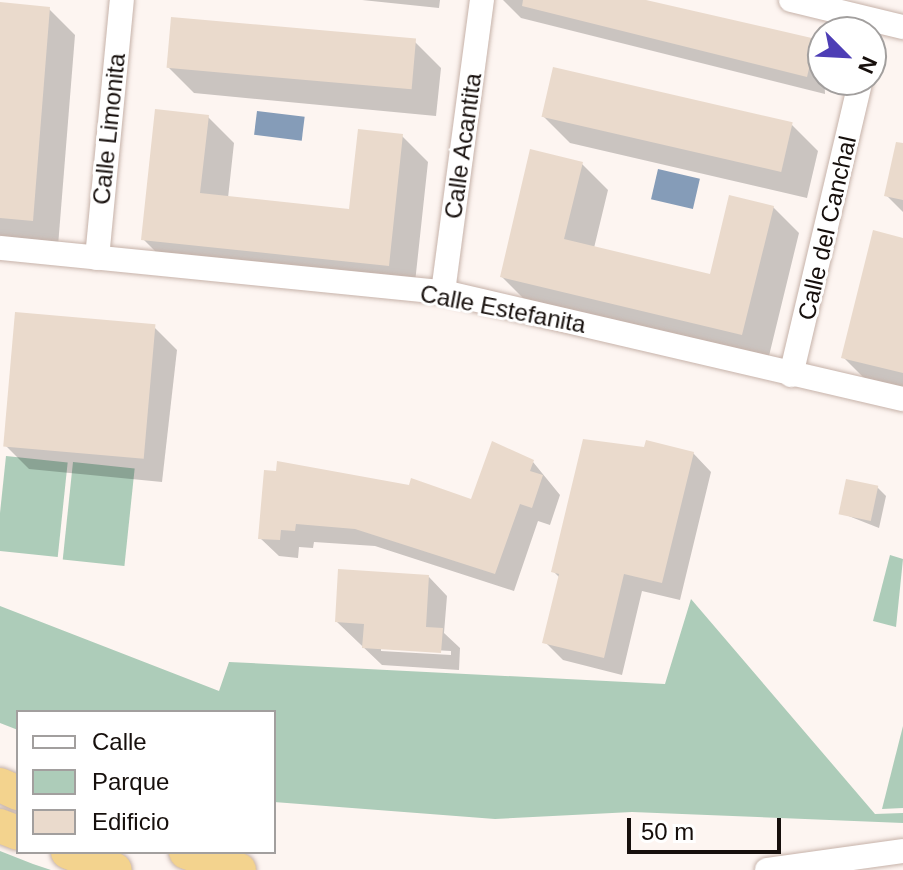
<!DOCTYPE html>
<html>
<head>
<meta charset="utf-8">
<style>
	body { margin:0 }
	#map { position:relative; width:903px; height:870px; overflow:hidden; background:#fdf5f1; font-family:Arial,sans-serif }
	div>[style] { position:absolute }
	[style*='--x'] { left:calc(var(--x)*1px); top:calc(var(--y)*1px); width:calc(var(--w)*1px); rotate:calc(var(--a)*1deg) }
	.green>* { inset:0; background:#adccb9; transform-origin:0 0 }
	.water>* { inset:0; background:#859cb8; transform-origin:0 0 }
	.shadow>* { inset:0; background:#0003 }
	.building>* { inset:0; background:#eadacc; transform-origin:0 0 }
	.roads { filter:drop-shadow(0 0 2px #c6b2a9) drop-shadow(0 0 2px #c6b2a9) }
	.minor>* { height:24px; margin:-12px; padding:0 12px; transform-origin:12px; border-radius:12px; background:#fff }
	.highway>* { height:34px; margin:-17px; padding:0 17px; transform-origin:17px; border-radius:17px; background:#f3d38e }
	span { translate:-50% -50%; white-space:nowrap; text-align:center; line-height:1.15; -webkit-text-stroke:6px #fff; paint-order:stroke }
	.street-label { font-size:24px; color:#160f0c }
	.legend { position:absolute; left:16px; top:710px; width:260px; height:144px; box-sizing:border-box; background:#fff; border:2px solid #a29f9e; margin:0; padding:10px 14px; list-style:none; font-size:24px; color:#160f0c }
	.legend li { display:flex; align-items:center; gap:16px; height:40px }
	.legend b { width:40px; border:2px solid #a29f9e }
	.north { position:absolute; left:807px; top:16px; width:80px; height:80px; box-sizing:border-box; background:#fff; border:2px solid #a29f9e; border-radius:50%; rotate:114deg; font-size:22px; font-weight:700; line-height:32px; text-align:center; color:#160f0c }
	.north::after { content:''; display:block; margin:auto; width:28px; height:36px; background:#4d3eb5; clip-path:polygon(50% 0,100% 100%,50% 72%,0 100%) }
	.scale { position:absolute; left:627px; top:818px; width:154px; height:36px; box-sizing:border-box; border:4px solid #160f0c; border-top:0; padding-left:10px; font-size:24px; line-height:28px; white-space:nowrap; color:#160f0c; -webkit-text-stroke:6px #fff; paint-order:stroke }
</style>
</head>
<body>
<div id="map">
	<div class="green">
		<i style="left:6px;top:456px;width:62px;height:95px;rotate:6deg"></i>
		<i style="left:73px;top:462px;width:62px;height:98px;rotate:6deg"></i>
		<i style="clip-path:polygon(890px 555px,903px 559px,896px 627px,873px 621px)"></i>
		<i style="clip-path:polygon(691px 599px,875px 814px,903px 813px,903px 823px,632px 812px,495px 819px,274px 802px,274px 712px,18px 712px,18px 730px,0 723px,0 606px,219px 691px,229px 662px,665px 684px)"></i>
		<i style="clip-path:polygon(903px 726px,903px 808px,882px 809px)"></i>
		<i style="clip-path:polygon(0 851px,33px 864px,51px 870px,0 870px)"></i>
	</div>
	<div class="water">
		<i style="left:257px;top:111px;width:48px;height:24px;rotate:7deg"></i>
		<i style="left:658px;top:169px;width:43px;height:31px;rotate:13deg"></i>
	</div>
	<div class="shadow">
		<i style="clip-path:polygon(362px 0,440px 0,439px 8px)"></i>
		<i style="clip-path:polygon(503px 0,637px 0,815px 41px,823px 49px,825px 94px,521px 18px)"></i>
		<i style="clip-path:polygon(0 4px,49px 9px,75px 35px,58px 246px,0 240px)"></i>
		<i style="clip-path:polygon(415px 42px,441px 68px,436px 116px,194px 93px,168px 67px)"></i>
		<i style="clip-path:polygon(208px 117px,234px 143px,228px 198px,351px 212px,402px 136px,428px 162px,414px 292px,169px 265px,143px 239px)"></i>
		<i style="clip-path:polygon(544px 117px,792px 125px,818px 151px,807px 198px,570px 143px)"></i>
		<i style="clip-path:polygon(903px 150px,903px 212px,886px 195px)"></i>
		<i style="clip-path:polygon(582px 164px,608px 190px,594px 248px,712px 276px,773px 207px,799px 233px,768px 360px,528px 303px,502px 277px)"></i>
		<i style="clip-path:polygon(903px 240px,903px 392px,870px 384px,844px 358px)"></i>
		<i style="clip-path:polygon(154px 327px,177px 350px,162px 482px,29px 469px,6px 446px)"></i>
		<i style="clip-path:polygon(645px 450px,693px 453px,711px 472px,680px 600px,642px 591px,622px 675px,563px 660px,545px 642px,560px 578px,553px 571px)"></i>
		<i style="clip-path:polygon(533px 462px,560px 495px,550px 525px,538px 521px,514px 591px,375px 546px,314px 542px,313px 548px,299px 547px,298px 558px,279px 556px,260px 538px,266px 472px,473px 502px)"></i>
		<i style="clip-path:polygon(877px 487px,886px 496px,879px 528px,841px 513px)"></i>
		<i style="clip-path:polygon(evenodd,429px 577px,447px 596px,444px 633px,460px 648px,459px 670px,382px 665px,337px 622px,429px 577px,381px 647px,451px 651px,451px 655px,381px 651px,381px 647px)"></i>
	</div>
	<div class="building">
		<i style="clip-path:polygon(523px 0,646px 0,816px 39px,807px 77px,522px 6px)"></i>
		<i style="clip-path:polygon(0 2px,50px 7px,33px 221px,0 218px)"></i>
		<i style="left:171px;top:17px;width:246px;height:51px;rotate:5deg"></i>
		<i style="left:553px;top:67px;width:246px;height:51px;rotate:13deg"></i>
		<i style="clip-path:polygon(155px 109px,209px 115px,200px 193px,349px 209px,358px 129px,403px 134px,389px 266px,141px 240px)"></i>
		<i style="clip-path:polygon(896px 142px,903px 143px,903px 200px,884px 196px)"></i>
		<i style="clip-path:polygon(530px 149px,583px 162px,564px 239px,710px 274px,729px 195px,774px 206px,742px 335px,500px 277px)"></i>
		<i style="clip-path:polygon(873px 230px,903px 238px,903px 373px,841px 358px)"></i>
		<i style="left:15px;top:312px;width:141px;height:135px;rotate:5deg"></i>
		<i style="clip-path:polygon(583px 439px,644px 447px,646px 440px,694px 452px,662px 583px,624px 574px,604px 658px,542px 643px,559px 574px,551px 572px)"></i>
		<i style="clip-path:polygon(492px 441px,534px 460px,530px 471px,543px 475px,532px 508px,520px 504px,495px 574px,355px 529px,296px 524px,295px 531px,281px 530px,280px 540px,258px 539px,264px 470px,276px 471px,277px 461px,409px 485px,411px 478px,471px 499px)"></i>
		<i style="left:846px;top:479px;width:33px;height:36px;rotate:12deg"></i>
		<i style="clip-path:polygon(338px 569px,429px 575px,426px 627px,443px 628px,441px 653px,362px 648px,364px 624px,335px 622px)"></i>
	</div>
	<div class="roads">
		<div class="minor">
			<i style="--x:791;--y:0;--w:115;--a:13.6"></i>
			<i style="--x:0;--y:248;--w:445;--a:5.7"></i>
			<i style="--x:443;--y:292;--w:472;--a:13.1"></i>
			<i style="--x:97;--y:258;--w:259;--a:-84.5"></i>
			<i style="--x:443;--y:292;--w:295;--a:-82.4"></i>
			<i style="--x:791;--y:375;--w:303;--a:-76.7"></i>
			<i style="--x:767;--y:870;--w:137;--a:-8"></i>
		</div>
		<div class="highway">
			<i style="--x:0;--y:785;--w:20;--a:24"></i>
			<i style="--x:0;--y:826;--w:19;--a:21"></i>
			<i style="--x:68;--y:852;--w:50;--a:21"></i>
			<i style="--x:186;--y:852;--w:56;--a:18.8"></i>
		</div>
	</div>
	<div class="street-label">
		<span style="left:109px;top:129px;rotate:-84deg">Calle Limonita</span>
		<span style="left:463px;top:146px;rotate:-82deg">Calle Acantita</span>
		<span style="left:827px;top:228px;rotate:-77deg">Calle del Canchal</span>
		<span style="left:503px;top:309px;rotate:11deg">Calle Estefanita</span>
	</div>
	<ul class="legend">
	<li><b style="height:10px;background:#fff"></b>Calle</li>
	<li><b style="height:22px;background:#adccb9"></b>Parque</li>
	<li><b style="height:22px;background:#eadacc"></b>Edificio</li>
	</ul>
	<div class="north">N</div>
	<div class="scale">50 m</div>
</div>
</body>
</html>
